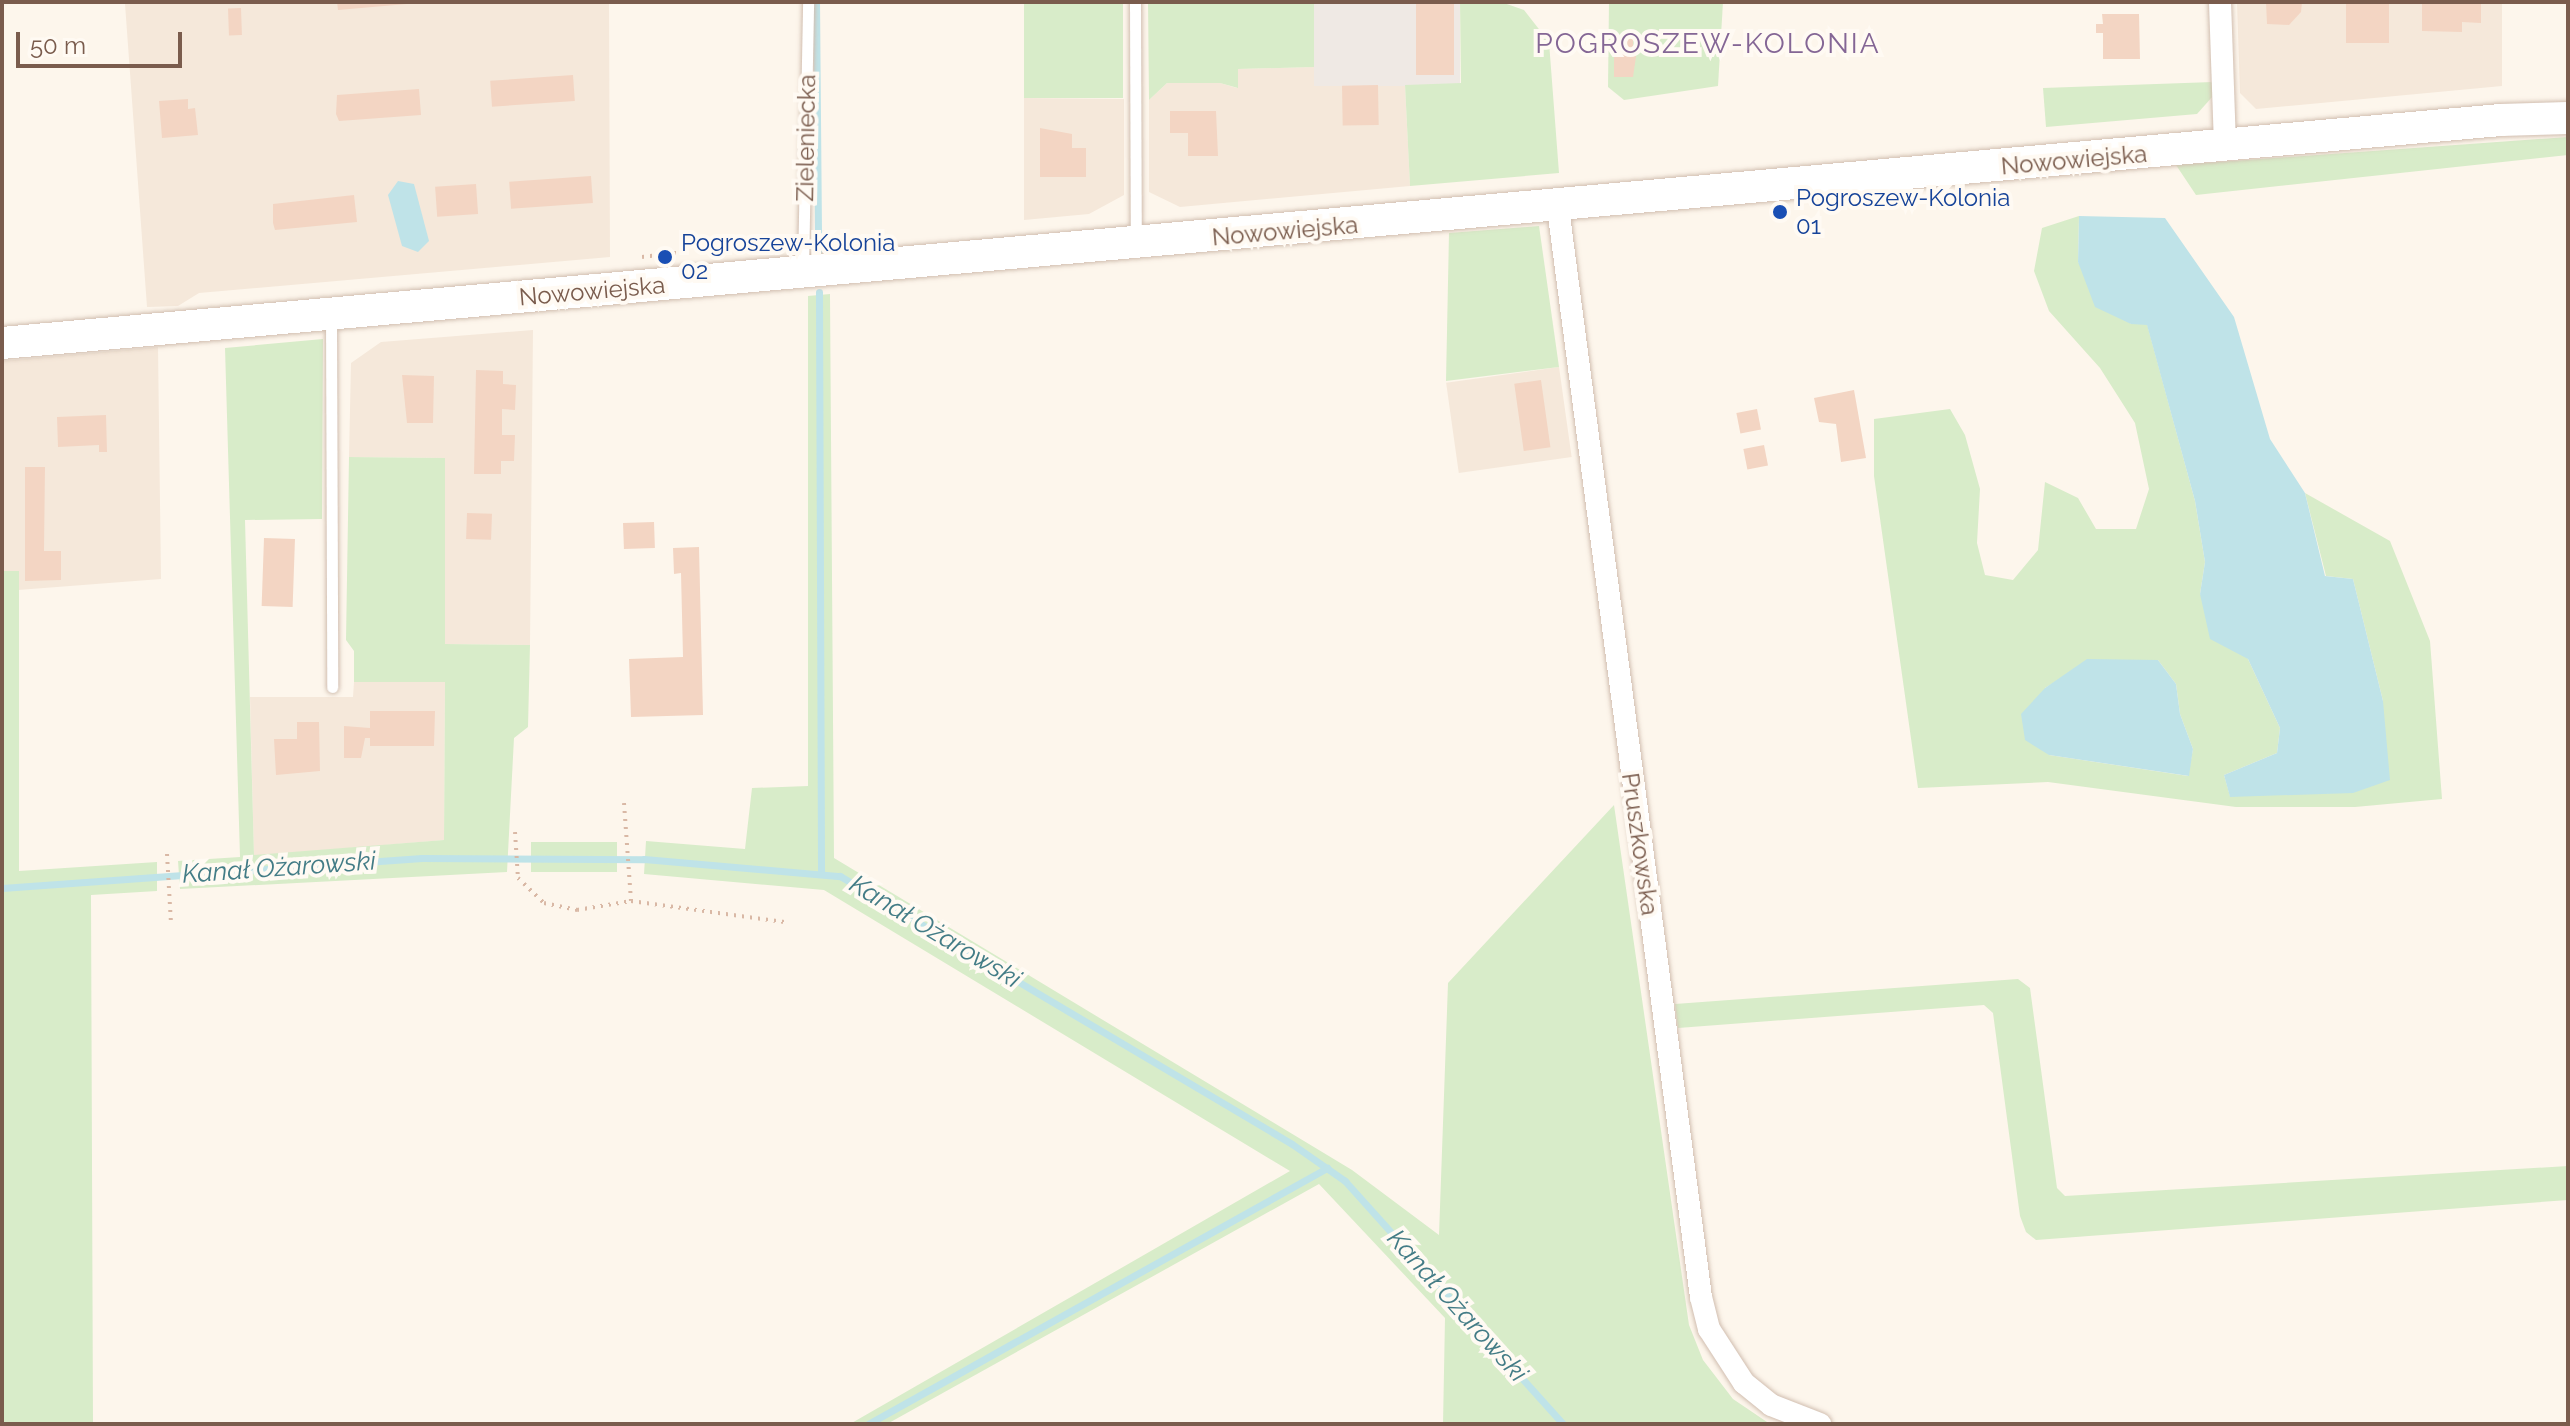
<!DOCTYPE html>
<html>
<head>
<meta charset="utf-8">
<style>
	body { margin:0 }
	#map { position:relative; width:2570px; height:1426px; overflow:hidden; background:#fdf6ec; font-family:Raleway,sans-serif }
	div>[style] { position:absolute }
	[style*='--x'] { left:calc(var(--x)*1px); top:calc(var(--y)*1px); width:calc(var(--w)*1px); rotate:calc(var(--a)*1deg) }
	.residential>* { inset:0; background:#f5e8da; transform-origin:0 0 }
	.industrial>* { inset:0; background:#efe9e4; transform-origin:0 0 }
	.green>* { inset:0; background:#d8ecc9; transform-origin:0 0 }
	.water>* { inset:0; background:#bfe3e8 }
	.stream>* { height:7px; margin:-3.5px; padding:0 3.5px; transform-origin:3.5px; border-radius:3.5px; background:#bfe3e8 }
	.building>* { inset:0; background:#f3d5c3; transform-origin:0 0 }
	.path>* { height:4px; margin-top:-2px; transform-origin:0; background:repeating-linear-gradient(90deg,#d9b8a5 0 2px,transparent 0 8px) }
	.roads { filter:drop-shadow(0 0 2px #d1beb0) drop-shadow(0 0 2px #d1beb0) }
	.lane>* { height:11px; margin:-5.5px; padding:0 5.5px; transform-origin:5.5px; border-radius:5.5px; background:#fff }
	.street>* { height:22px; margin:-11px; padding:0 11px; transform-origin:11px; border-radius:11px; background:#fff }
	.secondary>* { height:32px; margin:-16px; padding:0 16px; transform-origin:16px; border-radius:16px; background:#fff }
	.dots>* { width:22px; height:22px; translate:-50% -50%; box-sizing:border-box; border:4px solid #fffaf3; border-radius:50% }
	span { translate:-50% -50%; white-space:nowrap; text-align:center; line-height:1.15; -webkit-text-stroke:8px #fffaf3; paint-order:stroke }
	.street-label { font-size:24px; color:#7a5c4d }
	.transit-label { font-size:24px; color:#164399 }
	.left { translate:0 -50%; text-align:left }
	.water-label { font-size:26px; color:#437c86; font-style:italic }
	.quarter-label { font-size:28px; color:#846695; letter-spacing:2px }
	.frame { position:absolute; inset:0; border:4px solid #7a5c4d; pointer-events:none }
	.scale { position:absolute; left:16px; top:32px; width:166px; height:36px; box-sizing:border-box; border:4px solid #7a5c4d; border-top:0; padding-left:10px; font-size:24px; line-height:28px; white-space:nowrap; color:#7a5c4d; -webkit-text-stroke:6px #fffaf3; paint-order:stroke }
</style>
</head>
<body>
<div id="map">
	<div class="residential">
		<i style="clip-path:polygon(609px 2px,610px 257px,199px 293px,178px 306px,147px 307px,125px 4px)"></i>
		<i style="clip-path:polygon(2237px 2px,2502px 2px,2502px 86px,2256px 109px,2240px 93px)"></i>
		<i style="clip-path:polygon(1314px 67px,1315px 86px,1405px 85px,1410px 186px,1180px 207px,1149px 192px,1149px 100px,1167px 83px,1220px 83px,1237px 88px,1237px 69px)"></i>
		<i style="clip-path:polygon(1024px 98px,1124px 99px,1124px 195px,1089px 214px,1024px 220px)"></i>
		<i style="clip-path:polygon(533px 330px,530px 645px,445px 644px,445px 458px,349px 457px,351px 363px,381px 342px)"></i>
		<i style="clip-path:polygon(158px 347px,161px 579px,18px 590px,19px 571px,2px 571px,2px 361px)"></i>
		<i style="left:1559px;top:367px;width:91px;height:114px;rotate:82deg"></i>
		<i style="clip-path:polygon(354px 682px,445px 682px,444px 840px,254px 856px,250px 697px,353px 697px)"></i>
	</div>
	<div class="industrial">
		<i style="left:1314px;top:2px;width:146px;height:84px"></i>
	</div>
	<div class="green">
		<i style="left:1024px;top:2px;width:99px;height:96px"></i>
		<i style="clip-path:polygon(1148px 2px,1314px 2px,1314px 67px,1238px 69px,1238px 88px,1220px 83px,1167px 83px,1149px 100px)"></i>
		<i style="clip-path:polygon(1460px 2px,1501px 2px,1524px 10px,1549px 42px,1559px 173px,1410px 186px,1405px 85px,1461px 83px)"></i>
		<i style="clip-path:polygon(1609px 2px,1723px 2px,1718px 86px,1624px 100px,1608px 87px)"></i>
		<i style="clip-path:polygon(2213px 82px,2213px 96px,2197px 114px,2046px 127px,2043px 88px)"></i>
		<i style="clip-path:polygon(2568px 137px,2568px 155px,2196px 195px,2176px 165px)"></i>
		<i style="clip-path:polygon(evenodd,2079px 216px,2078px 262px,2131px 324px,2147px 324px,2195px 501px,2205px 562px,2200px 594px,2248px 659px,2280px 728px,2277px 753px,2224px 775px,2230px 796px,2383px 701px,2353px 579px,2326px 576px,2305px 493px,2390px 541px,2430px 641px,2442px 799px,2355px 807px,2236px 807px,2048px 782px,1918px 788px,1874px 476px,1874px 419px,1950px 409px,1965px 435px,1980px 489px,1977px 543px,1985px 575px,2013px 580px,2038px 550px,2045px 482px,2078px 498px,2096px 529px,2136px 529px,2149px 489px,2135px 423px,2100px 368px,2049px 311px,2034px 271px,2042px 228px,2079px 216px,2158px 660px,2176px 684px,2180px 714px,2193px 749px,2188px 776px,2049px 755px,2045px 688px,2066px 675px,2125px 661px,2158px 660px)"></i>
		<i style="clip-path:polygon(1539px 226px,1559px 367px,1446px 381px,1449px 233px)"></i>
		<i style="clip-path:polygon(830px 294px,834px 858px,1352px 1170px,1439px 1235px,1448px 983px,1614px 805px,1689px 1325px,1703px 1360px,1733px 1399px,1770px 1424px,1443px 1424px,1445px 1318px,1319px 1184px,887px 1424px,850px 1424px,1290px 1171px,824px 890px,644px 874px,646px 841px,745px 849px,752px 788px,808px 786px,808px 296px)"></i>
		<i style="clip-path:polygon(323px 339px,322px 519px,245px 520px,254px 855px,444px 840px,445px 682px,354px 682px,354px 651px,346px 640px,349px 457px,445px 458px,445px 644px,530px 645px,528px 727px,514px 738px,507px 872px,180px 889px,178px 861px,240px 857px,225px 348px)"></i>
		<i style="clip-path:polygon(2px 571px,19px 571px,19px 871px,157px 862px,157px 891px,91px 895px,93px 1424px,2px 1424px)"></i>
		<i style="left:531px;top:842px;width:86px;height:30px"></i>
		<i style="clip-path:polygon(2018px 979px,2030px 988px,2057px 1188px,2065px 1196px,2568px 1166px,2568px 1200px,2036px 1240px,2026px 1232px,2020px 1216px,1993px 1013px,1984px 1005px,1678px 1028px,1675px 1004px)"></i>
	</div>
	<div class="water">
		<i style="clip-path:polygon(398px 181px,414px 184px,429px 241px,418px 252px,402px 246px,388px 195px)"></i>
		<i style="clip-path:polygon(2079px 216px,2165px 218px,2234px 317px,2270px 439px,2305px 493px,2325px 576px,2353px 579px,2383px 701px,2390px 780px,2353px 793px,2230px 797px,2224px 775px,2277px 753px,2280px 728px,2248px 659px,2210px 639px,2200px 594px,2205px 562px,2195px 501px,2147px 325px,2131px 324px,2095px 307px,2078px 262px)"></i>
		<i style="clip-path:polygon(2087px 659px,2158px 660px,2176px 684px,2180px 714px,2193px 749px,2189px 776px,2049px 755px,2025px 740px,2021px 714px,2045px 688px)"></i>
	</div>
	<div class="stream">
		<i style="--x:816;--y:2;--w:250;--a:89.5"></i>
		<i style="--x:819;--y:292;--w:582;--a:89.8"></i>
		<i style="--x:2;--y:888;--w:421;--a:-4.1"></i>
		<i style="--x:422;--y:858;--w:222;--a:0.3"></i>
		<i style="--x:644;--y:859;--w:197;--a:5"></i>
		<i style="--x:840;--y:876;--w:525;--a:30.66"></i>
		<i style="--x:1292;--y:1144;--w:65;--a:34.9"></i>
		<i style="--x:1345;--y:1181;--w:326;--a:48.1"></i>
		<i style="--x:868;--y:1424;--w:526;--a:-29.15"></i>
	</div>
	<div class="building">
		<i style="clip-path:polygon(337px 2px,407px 2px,407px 4px,338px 10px)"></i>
		<i style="left:1416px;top:2px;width:38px;height:73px"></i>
		<i style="clip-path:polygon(2266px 2px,2302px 2px,2301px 12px,2289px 25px,2267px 24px)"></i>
		<i style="left:2346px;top:2px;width:43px;height:41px"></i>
		<i style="clip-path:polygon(2422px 2px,2481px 2px,2481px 23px,2462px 22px,2462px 32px,2422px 31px)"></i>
		<i style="left:241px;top:8px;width:27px;height:13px;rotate:88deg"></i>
		<i style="clip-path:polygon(2102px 14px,2139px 14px,2140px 59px,2103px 59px,2103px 33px,2096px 33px,2096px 24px,2103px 24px)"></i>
		<i style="clip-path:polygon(1614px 37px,1633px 37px,1633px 50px,1637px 50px,1633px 77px,1614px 77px)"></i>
		<i style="left:573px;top:75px;width:26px;height:83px;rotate:86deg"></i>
		<i style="left:1378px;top:85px;width:40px;height:36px;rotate:89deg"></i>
		<i style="clip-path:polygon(419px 89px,421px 115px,339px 121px,336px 114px,337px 95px)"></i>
		<i style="clip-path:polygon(188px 99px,188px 109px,195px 108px,198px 135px,162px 138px,159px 101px)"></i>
		<i style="clip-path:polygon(1170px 111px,1216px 111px,1218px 156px,1188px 156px,1188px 133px,1170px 133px)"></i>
		<i style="clip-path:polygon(1040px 128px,1072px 134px,1072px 148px,1086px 148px,1086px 177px,1040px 177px)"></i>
		<i style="left:591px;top:176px;width:27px;height:82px;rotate:86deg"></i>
		<i style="left:476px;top:184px;width:30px;height:41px;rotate:86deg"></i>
		<i style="clip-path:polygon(354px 195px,357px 222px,275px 230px,273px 223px,273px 204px)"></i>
		<i style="clip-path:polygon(476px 370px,503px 371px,503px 384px,516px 385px,515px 410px,502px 409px,502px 435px,515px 435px,514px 461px,501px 461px,501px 474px,474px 474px)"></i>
		<i style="clip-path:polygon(402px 375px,434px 376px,433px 423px,407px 423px)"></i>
		<i style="left:1541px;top:380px;width:68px;height:27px;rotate:82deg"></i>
		<i style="clip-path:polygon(1854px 390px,1866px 458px,1841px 462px,1836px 424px,1819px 422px,1814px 398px)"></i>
		<i style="left:1757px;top:409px;width:21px;height:21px;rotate:79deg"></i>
		<i style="clip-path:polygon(106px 415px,107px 452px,99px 452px,99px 445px,58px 447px,57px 417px)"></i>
		<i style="left:1764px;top:445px;width:21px;height:21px;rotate:79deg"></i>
		<i style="clip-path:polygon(25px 467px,45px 467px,44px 551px,61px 551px,61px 580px,25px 581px)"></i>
		<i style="left:467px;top:513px;width:25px;height:26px;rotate:2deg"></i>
		<i style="left:654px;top:522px;width:26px;height:31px;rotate:88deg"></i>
		<i style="left:264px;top:538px;width:31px;height:68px;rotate:2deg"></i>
		<i style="clip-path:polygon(699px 547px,703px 715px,631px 717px,629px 659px,683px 657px,681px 573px,674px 574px,673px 548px)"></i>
		<i style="clip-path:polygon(370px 711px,435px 711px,434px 746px,370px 746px,370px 738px,365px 738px,361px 758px,344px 758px,344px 726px,370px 728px)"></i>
		<i style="clip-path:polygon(297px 722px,319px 722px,320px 771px,276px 775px,274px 739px,297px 739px)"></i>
	</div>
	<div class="path">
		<i style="--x:642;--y:257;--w:35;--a:-7"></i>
		<i style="--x:624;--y:803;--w:98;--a:85.9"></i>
		<i style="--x:631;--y:901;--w:155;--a:7.8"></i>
		<i style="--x:515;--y:832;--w:46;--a:86.3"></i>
		<i style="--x:518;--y:878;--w:36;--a:44"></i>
		<i style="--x:544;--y:903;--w:34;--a:12"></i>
		<i style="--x:577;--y:910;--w:55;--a:-9.5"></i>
		<i style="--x:167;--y:854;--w:70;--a:86.7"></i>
	</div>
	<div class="roads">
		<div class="lane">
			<i style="--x:1135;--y:2;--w:235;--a:89.8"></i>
			<i style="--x:803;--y:269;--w:267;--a:-88.9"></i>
			<i style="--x:331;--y:315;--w:372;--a:89.8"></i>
		</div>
		<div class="street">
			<i style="--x:2220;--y:2;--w:144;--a:88"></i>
			<i style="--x:1558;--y:208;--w:1098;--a:82.52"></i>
			<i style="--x:1701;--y:1297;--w:33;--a:76"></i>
			<i style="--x:1709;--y:1329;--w:64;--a:57.1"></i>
			<i style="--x:1744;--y:1383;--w:35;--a:39"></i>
			<i style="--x:1771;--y:1405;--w:53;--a:21.2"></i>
		</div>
		<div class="secondary">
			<i style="--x:2;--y:343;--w:2508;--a:-5.1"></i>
			<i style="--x:2500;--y:120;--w:68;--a:-1.7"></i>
		</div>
	</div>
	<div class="dots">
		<i style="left:1780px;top:212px;background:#1a4fb4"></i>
		<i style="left:665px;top:257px;background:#1a4fb4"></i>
	</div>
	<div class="street-label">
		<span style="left:806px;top:138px;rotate:-89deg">Zieleniecka</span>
		<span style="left:2074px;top:160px;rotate:-5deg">Nowowiejska</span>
		<span style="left:1285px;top:231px;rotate:-5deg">Nowowiejska</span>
		<span style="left:592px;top:291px;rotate:-5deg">Nowowiejska</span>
		<span style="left:1640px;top:844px;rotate:82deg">Pruszkowska</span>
	</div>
	<div class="transit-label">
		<span class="left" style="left:1796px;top:212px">Pogroszew-Kolonia<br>01</span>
		<span class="left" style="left:681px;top:257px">Pogroszew-Kolonia<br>02</span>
	</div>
	<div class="water-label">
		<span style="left:279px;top:868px;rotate:-4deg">Kanał Ożarowski</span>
		<span style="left:935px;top:932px;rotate:31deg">Kanał Ożarowski</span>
		<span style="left:1457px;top:1306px;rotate:48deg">Kanał Ożarowski</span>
	</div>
	<div class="quarter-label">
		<span style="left:1708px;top:44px">POGROSZEW-KOLONIA</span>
	</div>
	<div class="frame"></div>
	<div class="scale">50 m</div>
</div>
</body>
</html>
